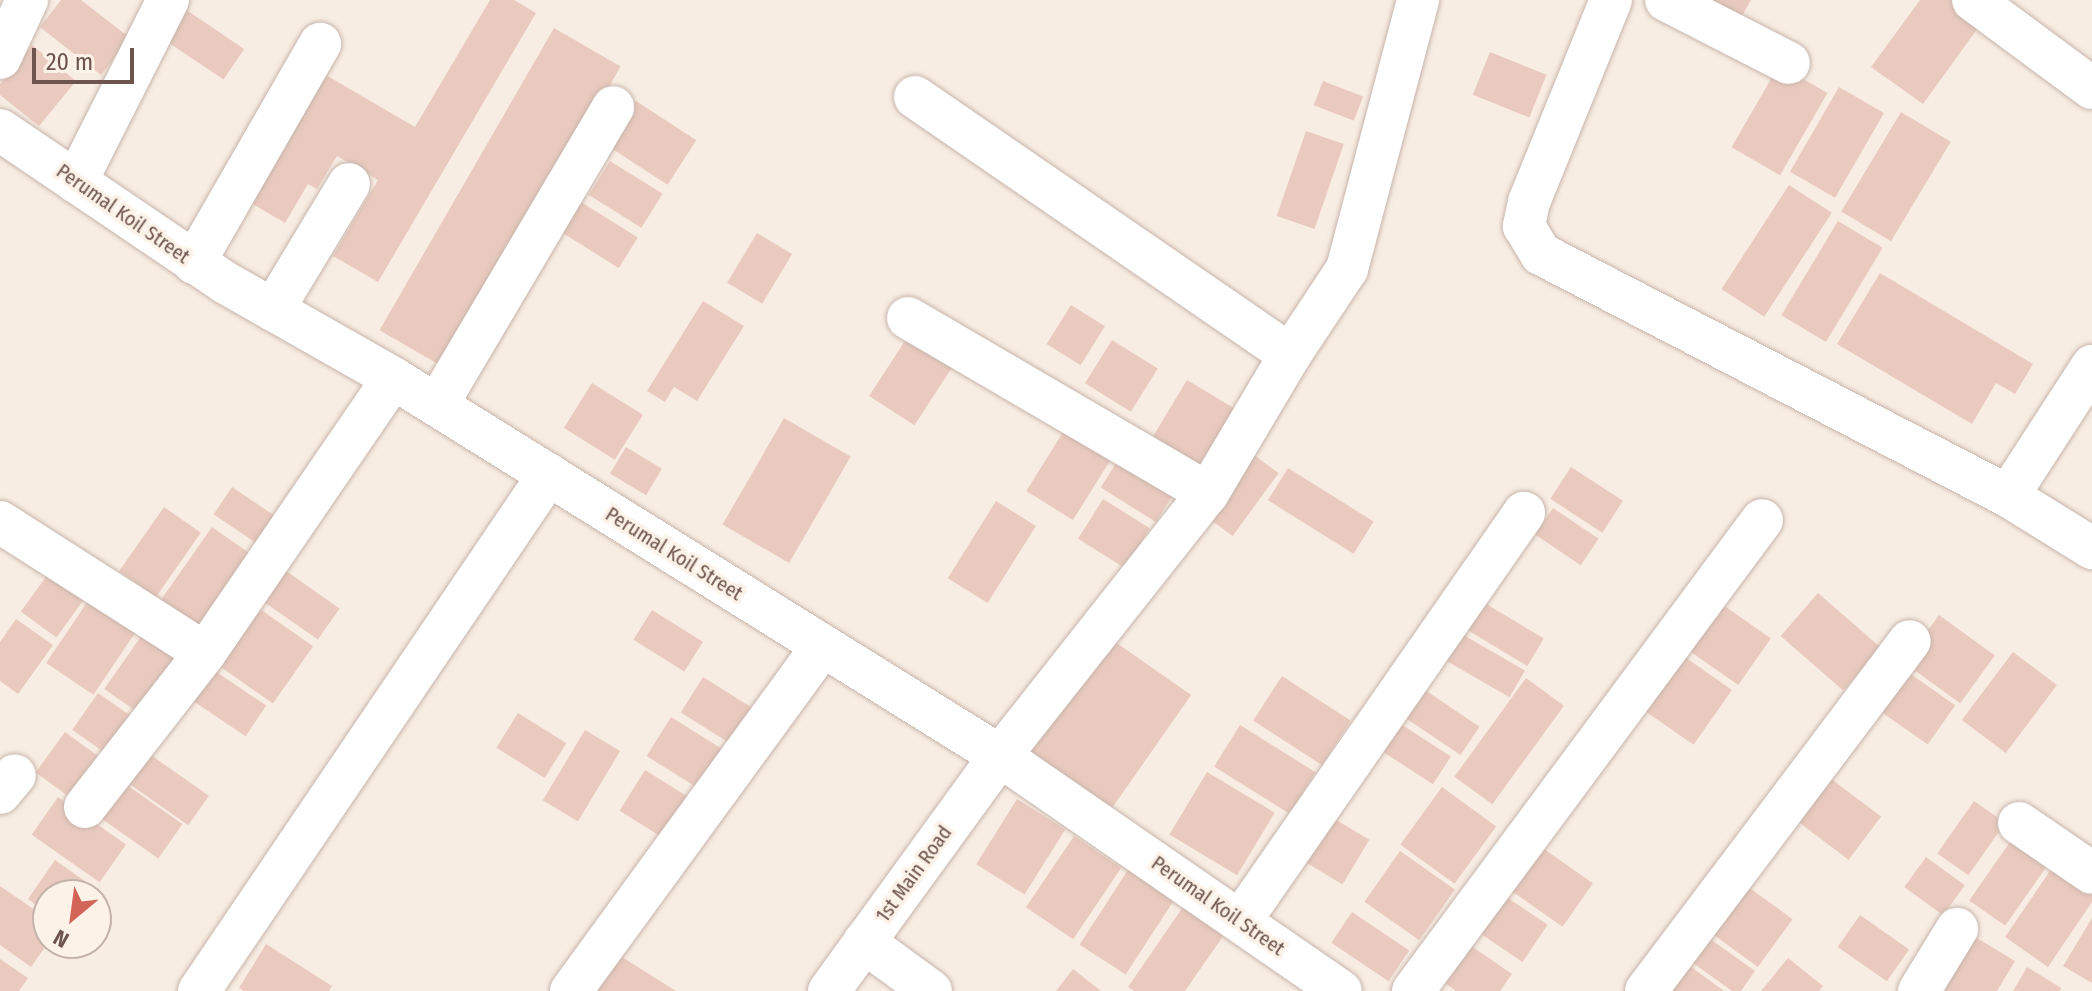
<!DOCTYPE html>
<html>
<head>
<meta charset="utf-8">
<style>
	body { margin:0 }
	#map { position:relative; width:2092px; height:991px; overflow:hidden; background:#f8ede3; font-family:"Fira Sans Condensed",sans-serif }
	div>[style] { position:absolute }
	[style*='--x'] { left:calc(var(--x)*1px); top:calc(var(--y)*1px); width:calc(var(--w)*1px); rotate:calc(var(--a)*1deg) }
	.building>* { inset:0; background:#eacabe; transform-origin:0 0 }
	.roads { filter:drop-shadow(0 0 2px #c7b5ac) drop-shadow(0 0 2px #c7b5ac) }
	.minor>* { height:42px; margin:-21px; padding:0 21px; transform-origin:21px; border-radius:21px; background:#fff }
	span { translate:-50% -50%; white-space:nowrap; text-align:center; line-height:1.15; -webkit-text-stroke:7px #fcf2e8; paint-order:stroke }
	.street-label { font-size:20px; color:#6d544d }
	.north { position:absolute; left:32px; top:879px; width:80px; height:80px; box-sizing:border-box; background:#fcf2e8; border:2px solid #c3b3aa; border-radius:50%; rotate:209deg; font-size:22px; font-weight:700; line-height:32px; text-align:center; color:#6d544d }
	.north::after { content:''; display:block; margin:auto; width:28px; height:36px; background:#d26458; clip-path:polygon(50% 0,100% 100%,50% 72%,0 100%) }
	.scale { position:absolute; left:32px; top:48px; width:102px; height:36px; box-sizing:border-box; border:4px solid #6d544d; border-top:0; padding-left:10px; font-size:24px; line-height:28px; white-space:nowrap; color:#6d544d; -webkit-text-stroke:6px #fcf2e8; paint-order:stroke }
</style>
</head>
<body>
<div id="map">
	<div class="building">
		<i style="clip-path:polygon(61px 0,81px 0,130px 38px,101px 75px,40px 27px)"></i>
		<i style="clip-path:polygon(490px 0,514px 0,536px 13px,378px 282px,333px 256px,378px 180px,337px 156px,317px 189px,308px 184px,285px 223px,244px 199px,319px 71px,415px 127px)"></i>
		<i style="clip-path:polygon(1705px 0,1751px 0,1739px 21px)"></i>
		<i style="clip-path:polygon(1920px 0,1953px 0,1983px 21px,1923px 104px,1871px 67px)"></i>
		<i style="left:182px;top:7px;width:75px;height:37px;rotate:34deg"></i>
		<i style="left:554px;top:28px;width:77px;height:349px;rotate:30deg"></i>
		<i style="clip-path:polygon(32px 45px,76px 81px,39px 126px,0 95px,0 84px)"></i>
		<i style="left:1490px;top:52px;width:61px;height:46px;rotate:22deg"></i>
		<i style="left:1779px;top:65px;width:56px;height:95px;rotate:30deg"></i>
		<i style="left:1323px;top:81px;width:43px;height:26px;rotate:21deg"></i>
		<i style="left:1839px;top:87px;width:52px;height:98px;rotate:30deg"></i>
		<i style="left:636px;top:101px;width:72px;height:53px;rotate:33deg"></i>
		<i style="left:1901px;top:112px;width:58px;height:116px;rotate:31deg"></i>
		<i style="left:1306px;top:131px;width:40px;height:90px;rotate:19deg"></i>
		<i style="left:610px;top:161px;width:62px;height:40px;rotate:32deg"></i>
		<i style="left:1789px;top:185px;width:51px;height:124px;rotate:33deg"></i>
		<i style="left:581px;top:202px;width:67px;height:36px;rotate:32deg"></i>
		<i style="left:1838px;top:221px;width:52px;height:110px;rotate:31deg"></i>
		<i style="left:757px;top:233px;width:41px;height:58px;rotate:31deg"></i>
		<i style="clip-path:polygon(1880px 273px,2033px 364px,2015px 394px,1996px 383px,1972px 424px,1837px 344px)"></i>
		<i style="clip-path:polygon(703px 301px,744px 326px,697px 401px,674px 387px,665px 402px,647px 391px)"></i>
		<i style="left:1071px;top:305px;width:40px;height:46px;rotate:32deg"></i>
		<i style="left:910px;top:333px;width:54px;height:75px;rotate:33deg"></i>
		<i style="left:1112px;top:340px;width:54px;height:51px;rotate:32deg"></i>
		<i style="left:1187px;top:380px;width:55px;height:66px;rotate:31deg"></i>
		<i style="left:592px;top:383px;width:60px;height:53px;rotate:32deg"></i>
		<i style="left:784px;top:418px;width:77px;height:123px;rotate:30deg"></i>
		<i style="left:1065px;top:429px;width:55px;height:73px;rotate:32deg"></i>
		<i style="left:626px;top:447px;width:42px;height:31px;rotate:31deg"></i>
		<i style="left:1247px;top:450px;width:39px;height:78px;rotate:36deg"></i>
		<i style="left:1123px;top:452px;width:65px;height:42px;rotate:32deg"></i>
		<i style="left:1571px;top:467px;width:62px;height:38px;rotate:33deg"></i>
		<i style="left:1288px;top:468px;width:101px;height:38px;rotate:32deg"></i>
		<i style="left:232px;top:487px;width:59px;height:33px;rotate:34deg"></i>
		<i style="left:1103px;top:499px;width:55px;height:47px;rotate:32deg"></i>
		<i style="left:996px;top:501px;width:47px;height:91px;rotate:32deg"></i>
		<i style="left:164px;top:507px;width:45px;height:78px;rotate:35deg"></i>
		<i style="left:1553px;top:508px;width:55px;height:32px;rotate:34deg"></i>
		<i style="left:212px;top:527px;width:55px;height:88px;rotate:35deg"></i>
		<i style="left:59px;top:559px;width:44px;height:65px;rotate:36deg"></i>
		<i style="left:279px;top:566px;width:74px;height:38px;rotate:35deg"></i>
		<i style="left:1818px;top:593px;width:83px;height:57px;rotate:41deg"></i>
		<i style="left:92px;top:595px;width:57px;height:82px;rotate:34deg"></i>
		<i style="left:1716px;top:600px;width:67px;height:57px;rotate:35deg"></i>
		<i style="left:250px;top:602px;width:77px;height:70px;rotate:35deg"></i>
		<i style="left:1483px;top:602px;width:71px;height:32px;rotate:31deg"></i>
		<i style="left:652px;top:610px;width:60px;height:35px;rotate:32deg"></i>
		<i style="left:1939px;top:615px;width:69px;height:59px;rotate:36deg"></i>
		<i style="clip-path:polygon(16px 619px,53px 645px,18px 694px,0 681px,0 642px)"></i>
		<i style="left:149px;top:625px;width:47px;height:78px;rotate:35deg"></i>
		<i style="left:1101px;top:632px;width:110px;height:144px;rotate:35deg"></i>
		<i style="left:1460px;top:633px;width:75px;height:31px;rotate:30deg"></i>
		<i style="left:2013px;top:652px;width:55px;height:85px;rotate:37deg"></i>
		<i style="left:1682px;top:655px;width:61px;height:67px;rotate:35deg"></i>
		<i style="left:209px;top:667px;width:69px;height:37px;rotate:34deg"></i>
		<i style="left:1902px;top:668px;width:65px;height:48px;rotate:35deg"></i>
		<i style="left:1282px;top:676px;width:82px;height:53px;rotate:33deg"></i>
		<i style="left:703px;top:677px;width:65px;height:42px;rotate:32deg"></i>
		<i style="left:1526px;top:678px;width:47px;height:122px;rotate:36deg"></i>
		<i style="left:1419px;top:686px;width:73px;height:34px;rotate:34deg"></i>
		<i style="left:98px;top:693px;width:52px;height:45px;rotate:35deg"></i>
		<i style="left:518px;top:713px;width:57px;height:41px;rotate:32deg"></i>
		<i style="left:671px;top:717px;width:66px;height:46px;rotate:32deg"></i>
		<i style="left:1393px;top:719px;width:69px;height:33px;rotate:33deg"></i>
		<i style="left:1240px;top:725px;width:89px;height:49px;rotate:32deg"></i>
		<i style="left:585px;top:730px;width:41px;height:82px;rotate:31deg"></i>
		<i style="left:65px;top:732px;width:53px;height:50px;rotate:36deg"></i>
		<i style="left:145px;top:751px;width:78px;height:36px;rotate:35deg"></i>
		<i style="left:645px;top:770px;width:53px;height:48px;rotate:32deg"></i>
		<i style="left:1207px;top:772px;width:79px;height:73px;rotate:31deg"></i>
		<i style="left:1822px;top:772px;width:74px;height:54px;rotate:37deg"></i>
		<i style="left:121px;top:781px;width:75px;height:42px;rotate:35deg"></i>
		<i style="left:1442px;top:787px;width:67px;height:71px;rotate:36deg"></i>
		<i style="left:58px;top:797px;width:83px;height:46px;rotate:35deg"></i>
		<i style="left:1017px;top:799px;width:57px;height:77px;rotate:32deg"></i>
		<i style="left:1974px;top:801px;width:38px;height:64px;rotate:35deg"></i>
		<i style="left:1323px;top:812px;width:54px;height:52px;rotate:31deg"></i>
		<i style="left:2015px;top:835px;width:44px;height:80px;rotate:35deg"></i>
		<i style="left:1074px;top:836px;width:57px;height:86px;rotate:34deg"></i>
		<i style="left:1534px;top:842px;width:72px;height:53px;rotate:35deg"></i>
		<i style="left:1400px;top:851px;width:67px;height:62px;rotate:35deg"></i>
		<i style="left:1926px;top:857px;width:48px;height:37px;rotate:36deg"></i>
		<i style="clip-path:polygon(55px 860px,96px 889px,91px 895px,48px 895px,48px 914px,28px 899px)"></i>
		<i style="clip-path:polygon(2052px 868px,2092px 895px,2092px 902px,2048px 967px,2005px 937px)"></i>
		<i style="left:1128px;top:870px;width:55px;height:89px;rotate:33deg"></i>
		<i style="left:1740px;top:881px;width:65px;height:59px;rotate:36deg"></i>
		<i style="clip-path:polygon(0 886px,48px 919px,48px 943px,31px 967px,0 945px)"></i>
		<i style="left:1502px;top:894px;width:55px;height:45px;rotate:34deg"></i>
		<i style="clip-path:polygon(1185px 904px,1226px 932px,1185px 991px,1134px 991px,1128px 987px)"></i>
		<i style="left:1352px;top:912px;width:69px;height:37px;rotate:34deg"></i>
		<i style="left:1860px;top:915px;width:60px;height:39px;rotate:35deg"></i>
		<i style="clip-path:polygon(2092px 918px,2092px 983px,2063px 966px)"></i>
		<i style="clip-path:polygon(1699px 931px,1755px 971px,1741px 991px,1732px 991px,1682px 955px)"></i>
		<i style="clip-path:polygon(1972px 935px,2015px 961px,1997px 991px,1937px 991px)"></i>
		<i style="clip-path:polygon(1467px 943px,1512px 974px,1500px 991px,1456px 991px,1441px 980px)"></i>
		<i style="clip-path:polygon(266px 944px,332px 986px,329px 991px,244px 991px,239px 988px)"></i>
		<i style="clip-path:polygon(614px 952px,676px 991px,590px 991px)"></i>
		<i style="clip-path:polygon(1679px 958px,1724px 991px,1669px 991px)"></i>
		<i style="clip-path:polygon(1788px 958px,1823px 986px,1819px 991px,1761px 991px)"></i>
		<i style="clip-path:polygon(0 959px,28px 978px,19px 991px,0 991px)"></i>
		<i style="clip-path:polygon(2027px 967px,2061px 988px,2060px 991px,2013px 991px)"></i>
		<i style="clip-path:polygon(1073px 969px,1101px 991px,1056px 991px)"></i>
	</div>
	<div class="roads">
		<div class="minor">
			<i style="--x:1611;--y:0;--w:218;--a:112.1"></i>
			<i style="--x:1529;--y:202;--w:25;--a:102"></i>
			<i style="--x:1524;--y:226;--w:33;--a:59"></i>
			<i style="--x:1541;--y:254;--w:526;--a:27.39"></i>
			<i style="--x:2008;--y:496;--w:99;--a:31.8"></i>
			<i style="--x:1666;--y:0;--w:138;--a:27.1"></i>
			<i style="--x:1973;--y:0;--w:148;--a:36.5"></i>
			<i style="--x:0;--y:58;--w:64;--a:-65"></i>
			<i style="--x:915;--y:97;--w:455;--a:34.5"></i>
			<i style="--x:0;--y:130;--w:273;--a:34.1"></i>
			<i style="--x:226;--y:283;--w:192;--a:29.6"></i>
			<i style="--x:393;--y:378;--w:715;--a:31.91"></i>
			<i style="--x:1000;--y:756;--w:414;--a:34.6"></i>
			<i style="--x:76;--y:182;--w:204;--a:-63.2"></i>
			<i style="--x:194;--y:263;--w:253;--a:-60.1"></i>
			<i style="--x:273;--y:310;--w:147;--a:-58.9"></i>
			<i style="--x:908;--y:318;--w:347;--a:30.3"></i>
			<i style="--x:437;--y:405;--w:346;--a:-59.4"></i>
			<i style="--x:2008;--y:496;--w:155;--a:-57.1"></i>
			<i style="--x:0;--y:522;--w:243;--a:32.6"></i>
			<i style="--x:0;--y:793;--w:23;--a:-50"></i>
			<i style="--x:85;--y:807;--w:195;--a:-52.1"></i>
			<i style="--x:205;--y:653;--w:333;--a:-55.6"></i>
			<i style="--x:2019;--y:823;--w:88;--a:34.4"></i>
			<i style="--x:1241;--y:920;--w:496;--a:-55.2"></i>
			<i style="--x:864;--y:942;--w:83;--a:36.2"></i>
			<i style="--x:199;--y:991;--w:624;--a:-55.9"></i>
			<i style="--x:571;--y:991;--w:424;--a:-53.9"></i>
			<i style="--x:829;--y:991;--w:291;--a:-54"></i>
			<i style="--x:1000;--y:756;--w:335;--a:-51.7"></i>
			<i style="--x:1208;--y:493;--w:161;--a:-59.3"></i>
			<i style="--x:1290;--y:355;--w:103;--a:-56.5"></i>
			<i style="--x:1347;--y:269;--w:278;--a:-75.2"></i>
			<i style="--x:1413;--y:991;--w:586;--a:-53.46"></i>
			<i style="--x:1646;--y:991;--w:438;--a:-53"></i>
			<i style="--x:1919;--y:991;--w:73;--a:-58.5"></i>
		</div>
	</div>
	<div class="street-label">
		<span style="left:123px;top:214px;rotate:35deg">Perumal Koil Street</span>
		<span style="left:674px;top:554px;rotate:32deg">Perumal Koil Street</span>
		<span style="left:914px;top:874px;rotate:-54deg">1st Main Road</span>
		<span style="left:1218px;top:906px;rotate:35deg">Perumal Koil Street</span>
	</div>
	<div class="north">N</div>
	<div class="scale">20 m</div>
</div>
</body>
</html>
